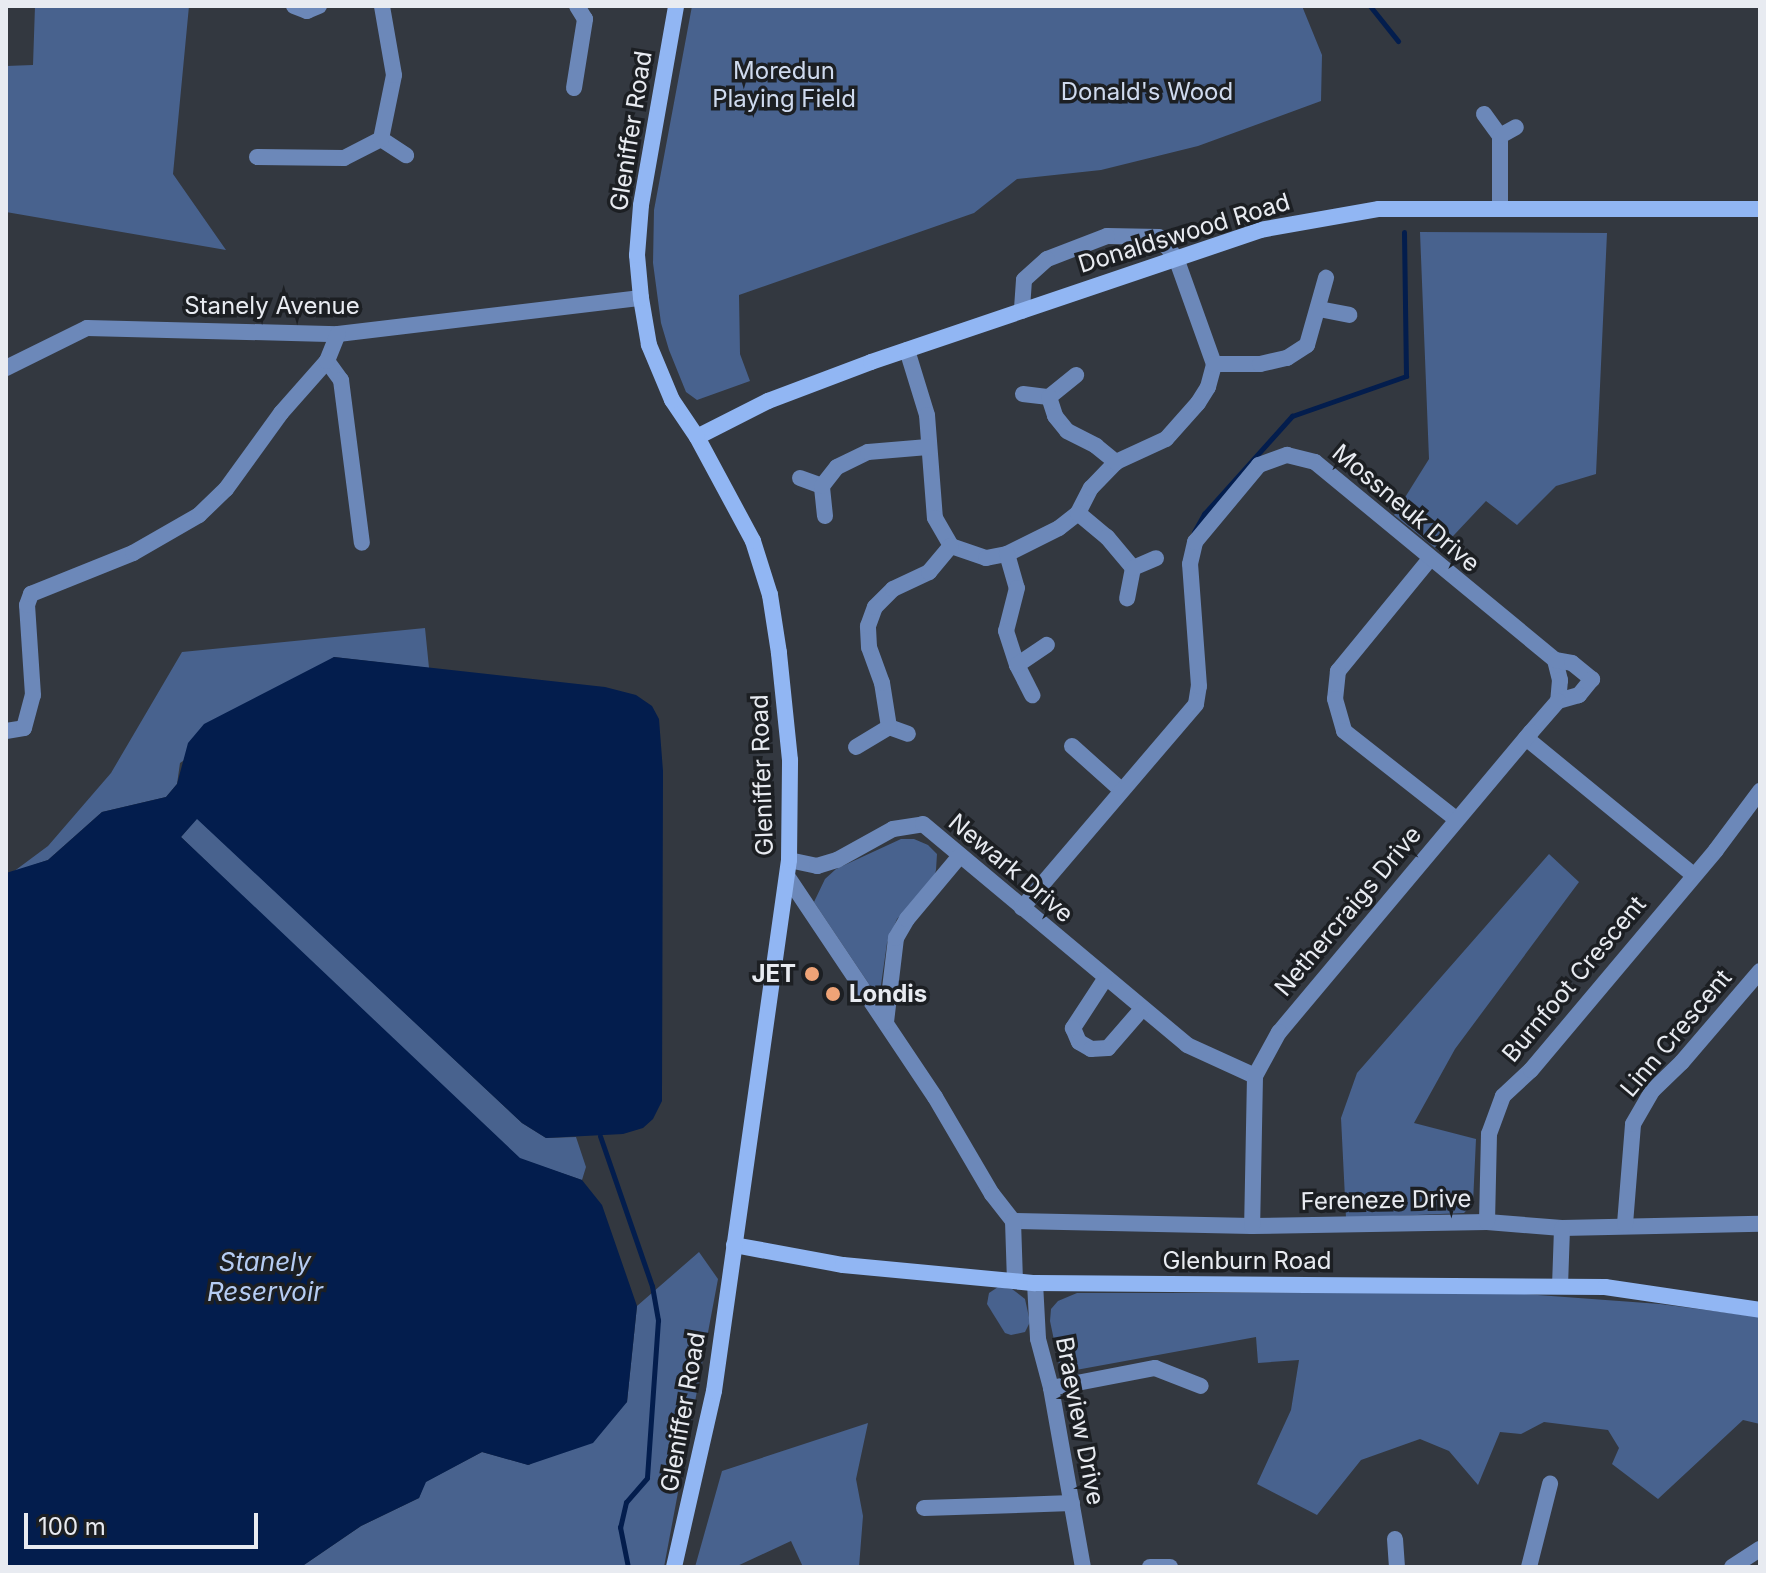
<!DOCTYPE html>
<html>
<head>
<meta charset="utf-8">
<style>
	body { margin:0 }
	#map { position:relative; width:1766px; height:1573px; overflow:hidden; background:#333840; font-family:Inter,sans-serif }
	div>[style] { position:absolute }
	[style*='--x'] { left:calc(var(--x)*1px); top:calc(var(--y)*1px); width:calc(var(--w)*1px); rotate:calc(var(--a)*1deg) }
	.green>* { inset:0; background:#48628e }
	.water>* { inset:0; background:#031d4d }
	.stream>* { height:5px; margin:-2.5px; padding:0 2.5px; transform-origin:2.5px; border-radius:2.5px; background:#031d4d }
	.street>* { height:16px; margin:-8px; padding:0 8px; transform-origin:8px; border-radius:8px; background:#6c88b9 }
	.secondary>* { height:16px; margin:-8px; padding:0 8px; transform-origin:8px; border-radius:8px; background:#91b6f3 }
	.dots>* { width:22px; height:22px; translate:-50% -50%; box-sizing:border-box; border:4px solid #1c1f23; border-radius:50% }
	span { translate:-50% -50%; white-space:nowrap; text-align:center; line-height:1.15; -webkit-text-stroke:7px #1c1f23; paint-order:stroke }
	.park-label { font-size:24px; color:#cfdaee }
	.street-label { font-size:24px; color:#e8ebf1 }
	.poi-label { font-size:24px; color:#e8ebf1; font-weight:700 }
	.right { translate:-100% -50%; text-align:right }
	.left { translate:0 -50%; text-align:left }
	.water-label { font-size:26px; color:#b5ccf3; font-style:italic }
	.frame { position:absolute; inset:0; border:8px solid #e8ebf1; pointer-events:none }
	.scale { position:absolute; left:24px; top:1513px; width:234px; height:36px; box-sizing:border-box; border:4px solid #e8ebf1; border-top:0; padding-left:10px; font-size:24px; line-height:28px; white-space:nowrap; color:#e8ebf1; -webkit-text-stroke:6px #1c1f23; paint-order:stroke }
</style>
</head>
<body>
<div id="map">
	<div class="green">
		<i style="clip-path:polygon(35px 6px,189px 6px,173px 174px,226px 250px,6px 212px,6px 66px,33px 65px)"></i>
		<i style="clip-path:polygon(692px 6px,1302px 6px,1322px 55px,1321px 101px,1198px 146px,1101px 170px,1017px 179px,974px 213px,739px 295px,740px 354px,750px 381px,697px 400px,686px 392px,669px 350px,661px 323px,653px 263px,654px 210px)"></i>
		<i style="clip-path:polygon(1420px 232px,1607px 233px,1596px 474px,1556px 486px,1517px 525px,1486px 501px,1439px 551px,1394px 515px,1429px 459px)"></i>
		<i style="clip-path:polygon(425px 628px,429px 668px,334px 657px,180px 763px,177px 784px,166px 797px,102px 812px,48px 860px,13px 872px,48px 846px,111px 773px,182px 652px)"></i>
		<i style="clip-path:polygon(197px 818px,522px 1123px,546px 1138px,576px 1137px,586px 1167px,582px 1180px,520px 1159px,468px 1113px,181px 837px)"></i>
		<i style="clip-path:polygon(901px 839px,914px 839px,928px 845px,937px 854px,936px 870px,933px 880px,897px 919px,887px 943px,879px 999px,814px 902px,825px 879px,836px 869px)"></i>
		<i style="clip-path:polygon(1549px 854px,1579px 882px,1455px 1049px,1414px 1123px,1476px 1139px,1473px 1203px,1464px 1213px,1346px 1218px,1341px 1118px,1357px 1073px)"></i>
		<i style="clip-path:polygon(699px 1252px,718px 1279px,664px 1567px,301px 1567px,361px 1526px,419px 1498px,425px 1482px,482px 1452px,529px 1465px,627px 1402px,637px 1306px)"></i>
		<i style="clip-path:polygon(998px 1287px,1012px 1289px,1025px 1299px,1030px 1322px,1025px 1332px,1011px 1335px,1005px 1333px,987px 1304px,989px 1293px)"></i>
		<i style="clip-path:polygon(1077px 1293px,1511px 1293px,1660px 1304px,1760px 1317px,1760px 1424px,1743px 1420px,1658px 1499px,1612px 1464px,1619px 1448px,1608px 1430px,1544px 1422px,1521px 1434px,1500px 1432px,1478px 1485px,1449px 1451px,1420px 1439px,1361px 1460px,1317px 1515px,1257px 1484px,1291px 1410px,1299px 1360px,1258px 1363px,1256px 1337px,1065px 1372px,1060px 1369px,1050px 1321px,1051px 1309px,1058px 1301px)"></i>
		<i style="clip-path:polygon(868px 1423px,856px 1479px,863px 1516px,859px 1567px,803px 1567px,791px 1541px,735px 1567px,695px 1567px,722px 1471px)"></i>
	</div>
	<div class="water">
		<i style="clip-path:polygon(334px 657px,605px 687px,636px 695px,652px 706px,659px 719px,663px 771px,662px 1101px,653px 1119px,643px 1128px,623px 1134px,546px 1138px,522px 1123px,197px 819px,181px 837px,520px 1158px,582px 1180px,602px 1205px,637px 1306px,627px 1402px,593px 1443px,528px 1465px,482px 1452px,426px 1482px,419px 1498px,361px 1526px,301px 1567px,6px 1567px,6px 873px,48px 860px,102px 812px,166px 797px,177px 784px,188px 743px,204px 724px)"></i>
	</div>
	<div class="stream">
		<i style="--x:1370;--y:6;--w:45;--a:51.3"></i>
		<i style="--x:1194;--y:532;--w:21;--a:-61"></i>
		<i style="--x:1204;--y:514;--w:132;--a:-48.1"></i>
		<i style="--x:1292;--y:416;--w:121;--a:-19.3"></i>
		<i style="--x:1406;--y:376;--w:144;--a:-90.8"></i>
		<i style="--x:600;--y:1136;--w:159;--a:70.9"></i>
		<i style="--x:652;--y:1286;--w:35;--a:80"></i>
		<i style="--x:658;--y:1320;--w:158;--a:94"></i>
		<i style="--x:647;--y:1478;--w:32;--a:131"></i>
		<i style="--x:626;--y:1502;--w:26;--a:103"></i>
		<i style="--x:620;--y:1527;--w:41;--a:78.7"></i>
	</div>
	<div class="street">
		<i style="--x:294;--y:6;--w:14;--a:21"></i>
		<i style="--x:307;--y:11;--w:13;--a:-23"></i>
		<i style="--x:574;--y:88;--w:70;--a:-80.9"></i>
		<i style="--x:585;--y:19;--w:15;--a:-122"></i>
		<i style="--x:1484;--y:114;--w:27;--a:54"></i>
		<i style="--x:1500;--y:136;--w:72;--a:90"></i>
		<i style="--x:1500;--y:136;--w:18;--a:-29"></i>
		<i style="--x:381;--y:139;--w:30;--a:33"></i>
		<i style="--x:257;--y:157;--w:87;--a:0.7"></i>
		<i style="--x:344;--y:158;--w:42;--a:-27.2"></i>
		<i style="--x:381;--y:139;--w:65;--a:-78.5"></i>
		<i style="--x:394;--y:75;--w:70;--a:-99.9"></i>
		<i style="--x:1319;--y:309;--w:31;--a:11"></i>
		<i style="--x:907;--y:350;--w:68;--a:72.9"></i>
		<i style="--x:927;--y:415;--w:103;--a:85.6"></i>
		<i style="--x:935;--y:518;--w:32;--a:60"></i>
		<i style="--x:951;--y:546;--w:37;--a:19"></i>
		<i style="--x:986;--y:558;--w:21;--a:-11"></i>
		<i style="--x:1007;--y:554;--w:58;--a:-26.6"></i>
		<i style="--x:1059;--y:528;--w:24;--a:-38"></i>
		<i style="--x:1078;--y:513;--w:28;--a:-63"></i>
		<i style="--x:1091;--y:488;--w:36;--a:-46"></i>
		<i style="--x:1116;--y:462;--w:55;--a:-24.7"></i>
		<i style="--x:1166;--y:439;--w:48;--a:-48.4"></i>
		<i style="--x:1198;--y:403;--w:19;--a:-58"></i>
		<i style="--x:1208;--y:387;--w:24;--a:-75"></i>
		<i style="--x:1214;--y:364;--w:113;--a:-109.7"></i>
		<i style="--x:1176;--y:258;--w:27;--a:-129"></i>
		<i style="--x:1159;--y:237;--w:52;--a:-178.9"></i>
		<i style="--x:1107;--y:236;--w:64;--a:159"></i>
		<i style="--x:1047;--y:259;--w:31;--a:138"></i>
		<i style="--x:1024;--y:280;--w:31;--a:94"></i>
		<i style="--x:327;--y:361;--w:24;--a:54"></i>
		<i style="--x:341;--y:380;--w:164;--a:82.7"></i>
		<i style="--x:1214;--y:364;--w:46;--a:0"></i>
		<i style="--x:1260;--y:364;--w:28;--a:-13"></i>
		<i style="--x:1287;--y:358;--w:24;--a:-33"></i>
		<i style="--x:1307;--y:345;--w:70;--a:-74.2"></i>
		<i style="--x:6;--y:368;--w:90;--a:-26.3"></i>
		<i style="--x:87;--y:328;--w:251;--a:1.4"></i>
		<i style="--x:338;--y:334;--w:305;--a:-6.8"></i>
		<i style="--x:1023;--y:394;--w:26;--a:7"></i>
		<i style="--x:1049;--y:397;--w:35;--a:-39"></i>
		<i style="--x:1049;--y:397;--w:20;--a:72"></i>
		<i style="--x:1055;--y:416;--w:19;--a:51"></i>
		<i style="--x:1067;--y:431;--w:33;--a:27"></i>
		<i style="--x:1096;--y:446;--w:26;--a:39"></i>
		<i style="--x:800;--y:478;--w:23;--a:20"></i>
		<i style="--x:1078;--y:513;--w:38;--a:40"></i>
		<i style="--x:1107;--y:537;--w:40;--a:50"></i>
		<i style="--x:1133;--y:568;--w:31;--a:101"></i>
		<i style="--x:825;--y:516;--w:30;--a:-96"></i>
		<i style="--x:822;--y:486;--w:24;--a:-52"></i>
		<i style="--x:837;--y:467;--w:34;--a:-26"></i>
		<i style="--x:868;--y:452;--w:60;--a:-4.8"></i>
		<i style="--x:1007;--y:554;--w:35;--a:74"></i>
		<i style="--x:1017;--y:588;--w:44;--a:104.3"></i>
		<i style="--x:1006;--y:631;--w:36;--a:72"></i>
		<i style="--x:1017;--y:665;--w:34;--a:63"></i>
		<i style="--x:1429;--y:560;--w:144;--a:129.3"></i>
		<i style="--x:1338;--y:671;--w:28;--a:96"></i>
		<i style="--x:1335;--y:699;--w:33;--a:74"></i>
		<i style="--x:1344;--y:731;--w:142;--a:38.2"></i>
		<i style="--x:1133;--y:568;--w:25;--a:-23"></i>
		<i style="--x:1555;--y:660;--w:21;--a:76"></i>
		<i style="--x:1560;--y:680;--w:21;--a:95"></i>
		<i style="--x:1017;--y:665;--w:36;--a:-34"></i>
		<i style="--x:889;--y:727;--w:20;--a:20"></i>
		<i style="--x:6;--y:731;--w:18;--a:-9"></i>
		<i style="--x:24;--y:728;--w:34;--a:-75"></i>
		<i style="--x:33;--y:695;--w:90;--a:-93.8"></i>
		<i style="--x:27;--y:605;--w:12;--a:-70"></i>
		<i style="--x:31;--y:594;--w:110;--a:-21.9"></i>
		<i style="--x:133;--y:553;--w:76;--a:-29.9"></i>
		<i style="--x:199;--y:515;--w:37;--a:-44"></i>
		<i style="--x:226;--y:489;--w:94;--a:-54.1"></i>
		<i style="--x:281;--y:413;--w:69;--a:-48.5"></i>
		<i style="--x:327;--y:361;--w:29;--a:-68"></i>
		<i style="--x:1526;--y:738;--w:215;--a:39.3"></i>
		<i style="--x:1072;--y:746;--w:66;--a:41.9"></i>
		<i style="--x:856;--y:747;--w:39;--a:-31"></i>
		<i style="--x:889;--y:727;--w:45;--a:-99"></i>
		<i style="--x:882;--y:683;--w:38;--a:-110"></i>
		<i style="--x:869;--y:647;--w:21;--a:-93"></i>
		<i style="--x:868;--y:626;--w:20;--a:-70"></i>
		<i style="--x:875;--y:607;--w:25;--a:-45"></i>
		<i style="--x:893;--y:589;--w:40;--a:-25"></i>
		<i style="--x:929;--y:572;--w:34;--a:-50"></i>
		<i style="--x:789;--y:860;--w:29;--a:12"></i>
		<i style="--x:817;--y:866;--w:21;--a:-17"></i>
		<i style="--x:837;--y:860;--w:64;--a:-29"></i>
		<i style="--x:893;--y:829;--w:30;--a:-9"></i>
		<i style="--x:923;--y:824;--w:344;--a:39.9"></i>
		<i style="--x:1187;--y:1045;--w:75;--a:24.5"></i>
		<i style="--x:787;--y:876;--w:266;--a:56.2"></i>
		<i style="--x:935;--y:1097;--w:113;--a:59.6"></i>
		<i style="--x:992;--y:1194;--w:34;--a:52"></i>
		<i style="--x:1013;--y:1221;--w:239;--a:1.2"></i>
		<i style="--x:1252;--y:1226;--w:235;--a:-1"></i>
		<i style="--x:1487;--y:1222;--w:75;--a:4.6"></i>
		<i style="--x:1562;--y:1228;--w:198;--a:-1.2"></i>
		<i style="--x:1022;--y:908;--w:268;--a:-49.5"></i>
		<i style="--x:1196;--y:704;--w:18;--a:-81"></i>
		<i style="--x:1199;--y:686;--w:122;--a:-94.2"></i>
		<i style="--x:1190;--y:564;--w:23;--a:-77"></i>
		<i style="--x:1195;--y:542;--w:100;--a:-50.3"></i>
		<i style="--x:1259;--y:465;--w:30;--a:-20"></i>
		<i style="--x:1287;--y:455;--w:29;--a:14"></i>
		<i style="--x:1315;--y:462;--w:311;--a:39.5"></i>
		<i style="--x:1555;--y:660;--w:17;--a:10"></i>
		<i style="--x:1572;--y:663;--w:26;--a:39"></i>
		<i style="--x:1592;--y:679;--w:21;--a:129"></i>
		<i style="--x:1579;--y:695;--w:22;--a:164"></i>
		<i style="--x:1558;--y:701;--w:41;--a:131.1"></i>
		<i style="--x:1531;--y:732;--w:392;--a:130"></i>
		<i style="--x:1279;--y:1032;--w:50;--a:118.6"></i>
		<i style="--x:1255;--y:1076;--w:150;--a:91.1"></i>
		<i style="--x:1105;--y:979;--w:59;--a:123.1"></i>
		<i style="--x:1073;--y:1028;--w:15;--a:67"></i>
		<i style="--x:1079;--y:1042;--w:14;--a:30"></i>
		<i style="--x:1091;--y:1049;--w:17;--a:-3"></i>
		<i style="--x:1108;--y:1048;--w:50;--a:-49"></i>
		<i style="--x:886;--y:1022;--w:85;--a:-83.2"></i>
		<i style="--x:896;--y:938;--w:22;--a:-60"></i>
		<i style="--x:907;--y:919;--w:81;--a:-50"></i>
		<i style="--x:1013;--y:1221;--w:60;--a:88.1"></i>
		<i style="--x:1487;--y:1222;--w:88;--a:-88.7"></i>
		<i style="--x:1489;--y:1134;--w:40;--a:-69.8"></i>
		<i style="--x:1503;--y:1096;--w:38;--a:-43"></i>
		<i style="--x:1531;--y:1070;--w:287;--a:-49.9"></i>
		<i style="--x:1716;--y:850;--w:74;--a:-53.3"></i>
		<i style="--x:1625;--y:1224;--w:100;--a:-85.4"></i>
		<i style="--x:1633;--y:1124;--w:39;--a:-60"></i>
		<i style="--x:1653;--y:1090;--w:40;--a:-44"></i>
		<i style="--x:1682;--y:1062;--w:120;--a:-49.4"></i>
		<i style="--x:1035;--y:1283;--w:56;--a:86.9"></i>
		<i style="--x:1038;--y:1339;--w:51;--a:75.1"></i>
		<i style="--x:1051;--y:1388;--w:182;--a:79.9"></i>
		<i style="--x:1560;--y:1286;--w:58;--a:-88"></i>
		<i style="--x:1051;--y:1388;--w:106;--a:-10.9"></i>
		<i style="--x:1155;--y:1368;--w:49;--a:21.4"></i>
		<i style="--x:924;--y:1508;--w:148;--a:-1.9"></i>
		<i style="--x:1395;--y:1539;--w:28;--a:86"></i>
		<i style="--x:1150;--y:1567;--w:20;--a:0"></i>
		<i style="--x:1529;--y:1567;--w:86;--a:-75.8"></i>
		<i style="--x:1732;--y:1567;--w:33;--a:-33"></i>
	</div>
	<div class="secondary">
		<i style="--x:697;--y:437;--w:80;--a:-26.9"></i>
		<i style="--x:768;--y:401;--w:110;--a:-20.7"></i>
		<i style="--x:871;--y:362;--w:411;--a:-18.7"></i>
		<i style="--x:1260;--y:230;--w:121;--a:-10"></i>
		<i style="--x:1379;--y:209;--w:381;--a:0"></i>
		<i style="--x:734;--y:1245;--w:111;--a:10.4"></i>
		<i style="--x:843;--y:1265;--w:193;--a:5.4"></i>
		<i style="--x:1035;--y:1283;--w:570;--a:0.4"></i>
		<i style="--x:1605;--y:1287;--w:157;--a:8.4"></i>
		<i style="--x:674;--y:1567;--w:180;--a:-77.2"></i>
		<i style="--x:714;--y:1391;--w:536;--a:-81.96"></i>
		<i style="--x:789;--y:860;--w:100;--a:-89.4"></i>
		<i style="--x:790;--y:760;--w:108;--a:-95.9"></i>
		<i style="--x:779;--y:653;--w:59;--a:-98.8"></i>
		<i style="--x:770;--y:595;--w:57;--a:-107.5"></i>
		<i style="--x:753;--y:541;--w:118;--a:-118.3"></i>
		<i style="--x:697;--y:437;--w:45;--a:-124"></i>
		<i style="--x:672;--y:400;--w:60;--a:-112.7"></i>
		<i style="--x:649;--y:345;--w:48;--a:-99.7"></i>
		<i style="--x:641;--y:298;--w:43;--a:-95.3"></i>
		<i style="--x:637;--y:255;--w:50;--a:-85.4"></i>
		<i style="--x:641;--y:205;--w:202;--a:-80"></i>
	</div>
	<div class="dots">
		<i style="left:812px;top:974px;background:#efa377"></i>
		<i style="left:833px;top:994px;background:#efa377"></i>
	</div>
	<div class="park-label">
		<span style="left:784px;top:85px">Moredun<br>Playing Field</span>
		<span style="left:1147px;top:92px">Donald's Wood</span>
	</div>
	<div class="street-label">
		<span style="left:631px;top:131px;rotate:-81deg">Gleniffer Road</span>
		<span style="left:1184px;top:233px;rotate:-17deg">Donaldswood Road</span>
		<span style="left:272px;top:306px">Stanely Avenue</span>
		<span style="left:1406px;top:508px;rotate:40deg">Mossneuk Drive</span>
		<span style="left:762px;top:775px;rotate:-92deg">Gleniffer Road</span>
		<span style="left:1011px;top:868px;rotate:40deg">Newark Drive</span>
		<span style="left:1348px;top:911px;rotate:-50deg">Nethercraigs Drive</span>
		<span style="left:1574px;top:979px;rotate:-50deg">Burnfoot Crescent</span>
		<span style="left:1676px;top:1033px;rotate:-50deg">Linn Crescent</span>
		<span style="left:1386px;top:1200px;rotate:-1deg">Fereneze Drive</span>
		<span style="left:1247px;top:1261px">Glenburn Road</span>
		<span style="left:683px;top:1412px;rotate:-80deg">Gleniffer Road</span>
		<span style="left:1080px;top:1421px;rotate:79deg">Braeview Drive</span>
	</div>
	<div class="poi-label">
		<span class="right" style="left:796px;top:974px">JET</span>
		<span class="left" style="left:849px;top:994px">Londis</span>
	</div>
	<div class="water-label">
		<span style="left:265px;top:1277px">Stanely<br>Reservoir</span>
	</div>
	<div class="frame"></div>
	<div class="scale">100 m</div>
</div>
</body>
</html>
